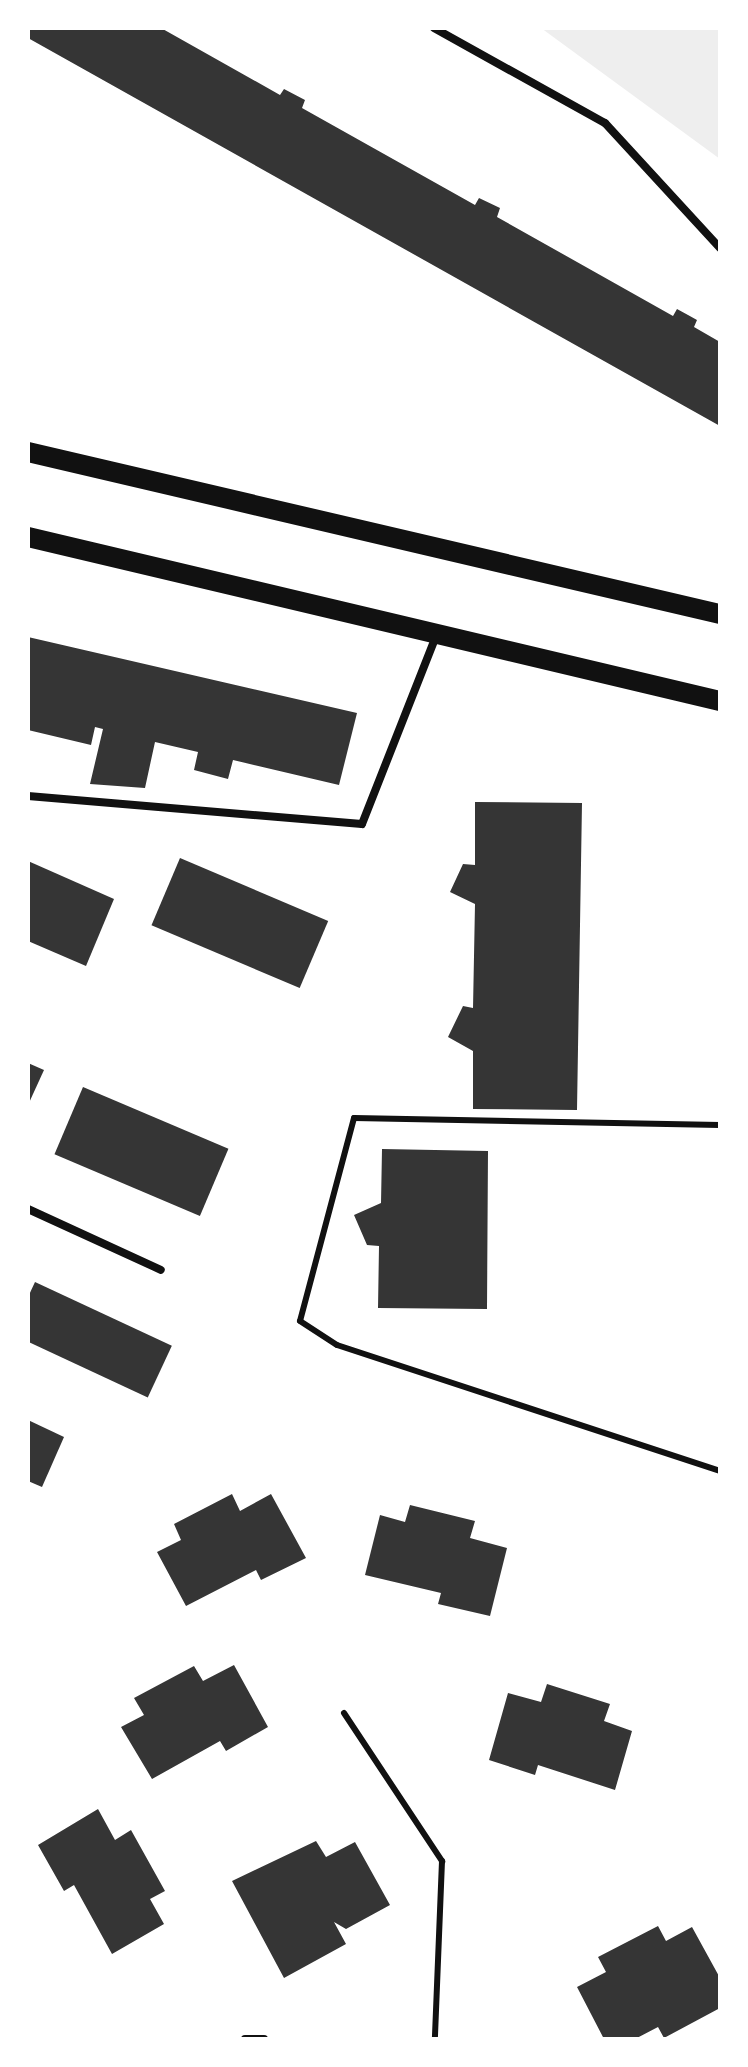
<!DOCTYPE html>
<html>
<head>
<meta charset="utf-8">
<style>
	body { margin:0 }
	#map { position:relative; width:748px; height:2067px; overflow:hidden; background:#fff; font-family:"Sofia Sans Condensed",sans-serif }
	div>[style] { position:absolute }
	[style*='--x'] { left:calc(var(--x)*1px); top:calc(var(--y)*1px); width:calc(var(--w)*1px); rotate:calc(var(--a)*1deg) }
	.green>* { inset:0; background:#eee }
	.building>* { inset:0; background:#353535; transform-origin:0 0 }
	.service>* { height:6px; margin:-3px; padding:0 3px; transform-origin:3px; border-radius:3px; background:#111 }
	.minor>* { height:8px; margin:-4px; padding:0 4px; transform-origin:4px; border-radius:4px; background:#111 }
	.primary>* { height:20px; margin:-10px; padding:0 10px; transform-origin:10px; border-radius:10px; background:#111 }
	span { translate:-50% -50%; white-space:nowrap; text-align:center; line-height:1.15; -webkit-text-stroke:6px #fff; paint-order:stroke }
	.frame { position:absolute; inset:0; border:30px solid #fff; pointer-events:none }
</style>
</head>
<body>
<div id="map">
	<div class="green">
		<i style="clip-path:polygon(541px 28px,720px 28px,720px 159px)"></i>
	</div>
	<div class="building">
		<i style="clip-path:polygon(28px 28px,161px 28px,280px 95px,284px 89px,305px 100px,302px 108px,475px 205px,479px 198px,500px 208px,497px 217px,673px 316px,677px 309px,688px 315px,697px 320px,694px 327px,720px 342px,720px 426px,28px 38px)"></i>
		<i style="clip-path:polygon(28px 637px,357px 713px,339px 785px,233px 760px,228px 779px,194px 770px,198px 752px,155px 742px,145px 788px,90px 784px,103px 729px,95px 727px,91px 745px,28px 730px)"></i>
		<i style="clip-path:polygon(475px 802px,582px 803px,577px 1110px,473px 1109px,473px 1051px,448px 1037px,463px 1006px,473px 1008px,475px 904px,450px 892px,463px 864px,475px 865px)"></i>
		<i style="left:180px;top:858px;width:161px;height:73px;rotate:23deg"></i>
		<i style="clip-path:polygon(28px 861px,114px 899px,86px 966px,28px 941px)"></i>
		<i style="clip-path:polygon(28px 1063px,44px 1070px,28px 1105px)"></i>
		<i style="left:83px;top:1087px;width:158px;height:73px;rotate:23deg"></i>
		<i style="clip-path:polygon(382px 1149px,488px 1151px,487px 1309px,378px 1308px,379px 1246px,367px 1245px,354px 1215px,381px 1203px)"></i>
		<i style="left:35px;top:1282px;width:151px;height:57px;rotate:25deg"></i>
		<i style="clip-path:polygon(28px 1420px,64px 1437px,42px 1487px,28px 1481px)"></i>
		<i style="clip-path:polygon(232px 1494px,240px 1511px,271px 1494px,306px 1558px,261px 1580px,256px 1570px,186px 1606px,157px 1552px,181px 1540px,174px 1524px)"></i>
		<i style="clip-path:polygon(410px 1505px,475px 1521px,470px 1538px,507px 1548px,490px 1616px,438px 1604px,441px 1593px,365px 1575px,380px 1515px,405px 1522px)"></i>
		<i style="clip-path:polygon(234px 1665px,268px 1727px,226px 1751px,220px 1741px,152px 1779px,121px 1727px,144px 1715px,134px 1698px,194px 1666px,203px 1681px)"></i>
		<i style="clip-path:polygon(547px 1684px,610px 1704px,604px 1721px,632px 1731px,615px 1790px,538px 1765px,535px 1775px,489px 1760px,508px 1693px,541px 1702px)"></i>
		<i style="clip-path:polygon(98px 1809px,115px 1840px,131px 1830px,165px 1891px,150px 1899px,164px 1924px,112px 1954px,74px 1885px,64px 1891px,38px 1845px)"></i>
		<i style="clip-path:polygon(316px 1841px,326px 1857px,355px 1842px,390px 1905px,346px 1929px,334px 1922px,346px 1944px,284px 1978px,232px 1881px)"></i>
		<i style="clip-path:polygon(658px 1926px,666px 1941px,692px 1927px,720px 1978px,720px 2008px,664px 2038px,658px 2027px,635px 2039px,604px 2039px,577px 1987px,606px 1972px,598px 1957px)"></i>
	</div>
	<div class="service">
		<i style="--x:720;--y:1125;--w:366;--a:-178.9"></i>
		<i style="--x:354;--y:1118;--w:210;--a:104.9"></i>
		<i style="--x:300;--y:1321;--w:44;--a:33"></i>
		<i style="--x:337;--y:1345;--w:403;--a:18.2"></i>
		<i style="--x:344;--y:1713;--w:178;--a:56.5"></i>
		<i style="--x:442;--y:1861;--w:178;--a:92.3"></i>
	</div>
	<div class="minor">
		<i style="--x:434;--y:28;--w:196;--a:29.1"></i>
		<i style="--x:605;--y:123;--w:170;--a:47.4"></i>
		<i style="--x:28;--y:796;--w:335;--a:4.8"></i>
		<i style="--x:362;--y:824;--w:202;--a:-68.5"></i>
		<i style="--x:28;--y:1209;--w:146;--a:24.6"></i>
		<i style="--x:245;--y:2039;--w:19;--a:0"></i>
	</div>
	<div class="primary">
		<i style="--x:28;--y:452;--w:711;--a:13.18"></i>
		<i style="--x:28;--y:537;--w:711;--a:13.33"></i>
	</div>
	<div class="frame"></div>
</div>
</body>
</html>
